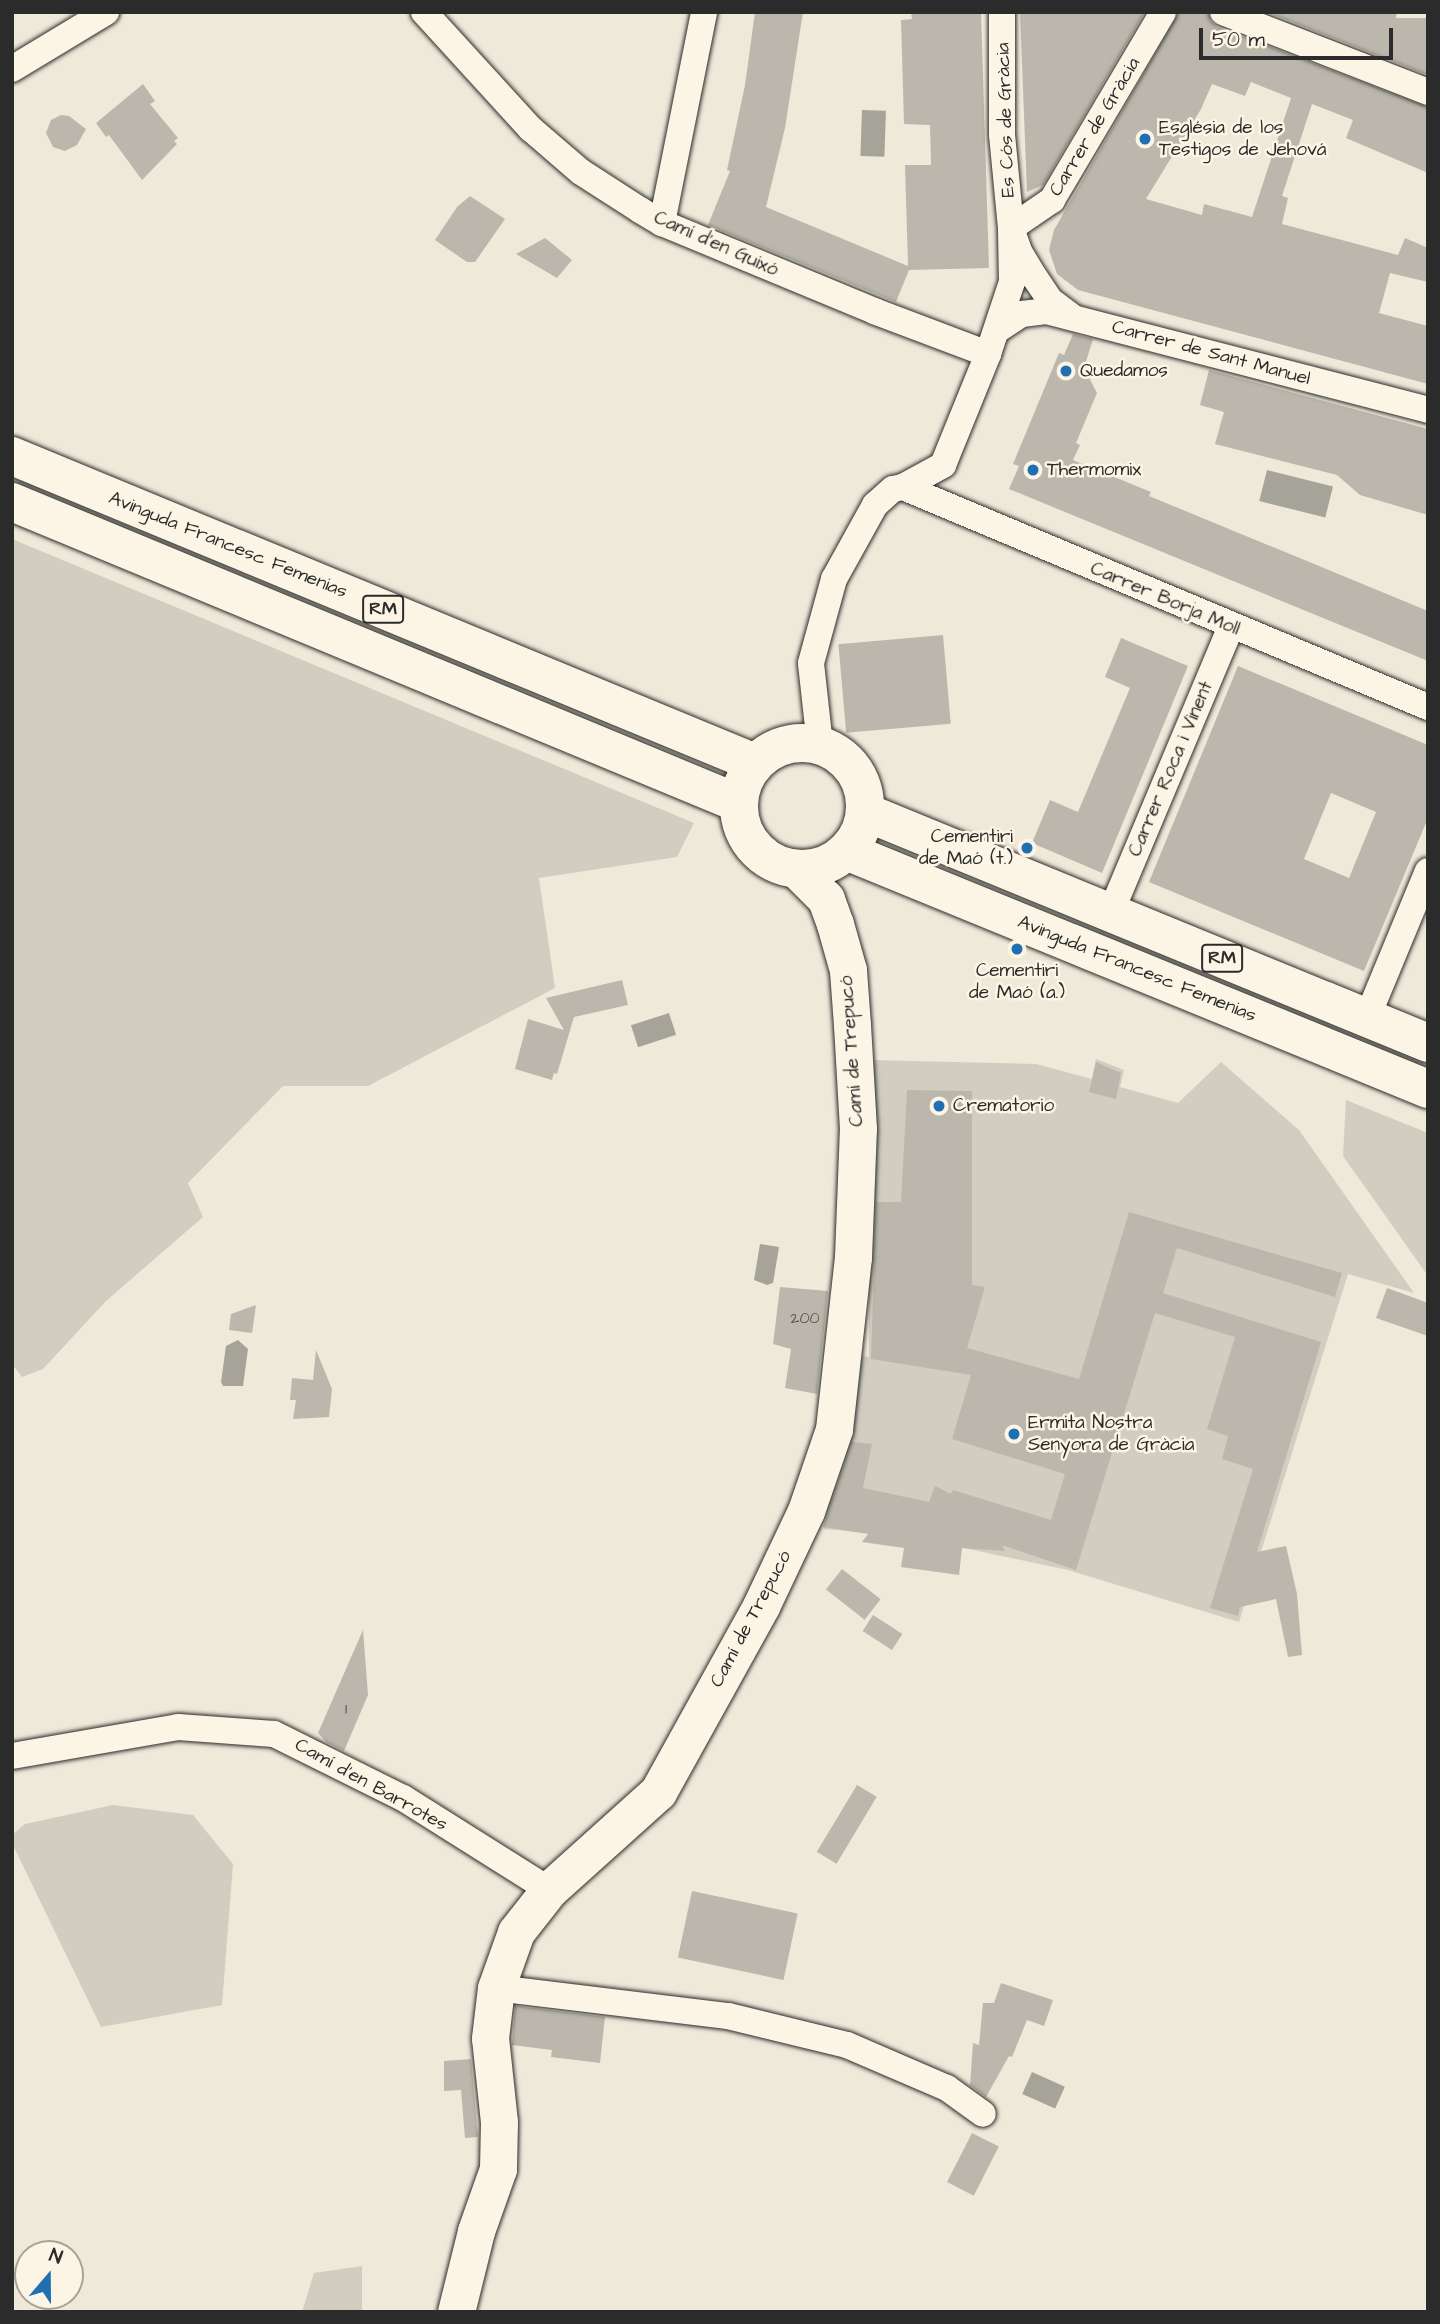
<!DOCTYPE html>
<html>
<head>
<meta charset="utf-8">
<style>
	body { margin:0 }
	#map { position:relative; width:1440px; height:2324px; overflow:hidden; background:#efe9da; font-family:"Architects Daughter",sans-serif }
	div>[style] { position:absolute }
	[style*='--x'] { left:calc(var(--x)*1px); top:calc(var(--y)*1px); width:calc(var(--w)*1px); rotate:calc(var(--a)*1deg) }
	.green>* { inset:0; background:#d2cdc0 }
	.water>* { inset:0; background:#a6a399; transform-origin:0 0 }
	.building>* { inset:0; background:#bcb7ac; transform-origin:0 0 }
	.roads { filter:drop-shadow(0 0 2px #2b2b2b) drop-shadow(0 0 2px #2b2b2b) }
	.street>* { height:26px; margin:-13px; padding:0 13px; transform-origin:13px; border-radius:13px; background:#fcf5e5 }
	.secondary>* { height:37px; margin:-18.5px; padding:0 18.5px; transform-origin:18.5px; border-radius:18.5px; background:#fcf5e5 }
	.primary>* { height:38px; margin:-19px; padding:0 19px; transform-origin:19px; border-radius:19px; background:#fcf5e5 }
	.primary>.ring { margin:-19px; padding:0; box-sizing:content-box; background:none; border:38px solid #fcf5e5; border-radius:50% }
	.dots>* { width:19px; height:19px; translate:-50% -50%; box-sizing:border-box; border:4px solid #fcf5e5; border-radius:50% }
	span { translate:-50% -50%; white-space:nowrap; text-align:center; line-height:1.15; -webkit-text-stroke:5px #fcf5e5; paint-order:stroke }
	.number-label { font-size:16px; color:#4f4e4b }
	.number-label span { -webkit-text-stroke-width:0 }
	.shield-label span { padding:2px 5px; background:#fcf5e5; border:2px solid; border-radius:5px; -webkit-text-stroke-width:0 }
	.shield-label { font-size:18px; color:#2b2b2b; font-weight:700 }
	.street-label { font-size:19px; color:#2b2b2b }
	.poi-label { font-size:19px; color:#2b2b2b }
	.left { translate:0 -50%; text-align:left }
	.right { translate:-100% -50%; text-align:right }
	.frame { position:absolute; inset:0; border:14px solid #2b2b2b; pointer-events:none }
	.north { position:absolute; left:14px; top:2240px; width:70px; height:70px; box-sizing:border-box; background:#fcf5e5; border:2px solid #a8a49b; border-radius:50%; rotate:20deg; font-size:19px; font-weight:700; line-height:28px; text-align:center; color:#2b2b2b }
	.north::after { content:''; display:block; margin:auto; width:24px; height:32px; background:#1f6fb2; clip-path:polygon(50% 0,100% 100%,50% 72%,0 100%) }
	.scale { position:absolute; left:1199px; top:28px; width:194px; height:32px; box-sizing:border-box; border:4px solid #2b2b2b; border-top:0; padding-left:9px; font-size:21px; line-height:24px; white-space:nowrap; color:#2b2b2b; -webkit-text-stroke:5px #fcf5e5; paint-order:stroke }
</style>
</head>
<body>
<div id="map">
	<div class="green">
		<i style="clip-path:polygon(12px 539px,694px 823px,677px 857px,539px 878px,555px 988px,368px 1086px,283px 1086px,188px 1183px,203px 1217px,106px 1301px,43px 1369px,22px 1377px,12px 1364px)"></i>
		<i style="clip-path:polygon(1096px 1059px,1124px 1070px,1120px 1087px,1178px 1103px,1221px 1062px,1299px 1130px,1414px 1293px,1348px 1274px,1239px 1622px,1068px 1570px,907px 1536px,824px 1529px,852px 1355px,869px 1357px,869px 1060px,1036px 1064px,1092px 1079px)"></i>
		<i style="clip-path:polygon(1346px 1100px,1428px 1133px,1428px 1276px,1343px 1156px)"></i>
		<i style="clip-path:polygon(113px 1805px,193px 1815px,233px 1864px,222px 2005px,101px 2027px,12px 1843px,12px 1835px,25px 1824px)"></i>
		<i style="clip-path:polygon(362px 2266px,362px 2312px,302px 2312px,314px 2273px)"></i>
	</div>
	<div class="water">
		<i style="left:862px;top:110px;width:24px;height:46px;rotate:2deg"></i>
		<i style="left:1267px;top:470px;width:68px;height:32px;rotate:14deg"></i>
		<i style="left:669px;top:1013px;width:23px;height:40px;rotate:72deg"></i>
		<i style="clip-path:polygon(760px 1244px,779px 1247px,773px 1283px,767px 1285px,754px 1280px)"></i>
		<i style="clip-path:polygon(238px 1340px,248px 1349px,243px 1386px,223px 1386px,221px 1382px,226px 1346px)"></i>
		<i style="left:1032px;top:2072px;width:36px;height:24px;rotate:24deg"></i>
	</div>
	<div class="building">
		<i style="clip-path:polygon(755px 12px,803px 12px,785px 128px,766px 207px,908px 266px,905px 165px,931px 165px,930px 125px,904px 124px,901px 20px,912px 19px,911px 12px,981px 12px,989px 268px,909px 270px,896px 302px,708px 225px,730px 171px,727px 170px,745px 85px)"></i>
		<i style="clip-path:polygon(1020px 12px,1145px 12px,1043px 185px,1027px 192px)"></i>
		<i style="clip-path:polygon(evenodd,1179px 12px,1208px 12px,1210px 21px,1217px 27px,1428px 107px,1428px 173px,1346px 138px,1353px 120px,1312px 104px,1282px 196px,1288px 198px,1282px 224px,1398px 255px,1405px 238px,1428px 248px,1428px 282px,1390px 273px,1379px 313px,1428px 326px,1428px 384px,1078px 290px,1057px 274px,1049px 250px,1054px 230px,1179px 12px,1251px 82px,1291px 98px,1252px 217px,1204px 204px,1202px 215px,1146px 199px,1201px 109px,1212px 84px,1245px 96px,1251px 82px)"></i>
		<i style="clip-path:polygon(1267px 12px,1397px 12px,1396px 18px,1428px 18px,1428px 75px)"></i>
		<i style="clip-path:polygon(143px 84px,155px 101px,150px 104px,178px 138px,174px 141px,177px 144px,142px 180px,109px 135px,106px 137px,96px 123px)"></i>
		<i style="clip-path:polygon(61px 115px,69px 116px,86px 129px,77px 145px,65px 151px,53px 147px,46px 133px,51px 120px)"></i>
		<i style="clip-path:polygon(470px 196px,505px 219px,475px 262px,467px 262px,435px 240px,457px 207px)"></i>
		<i style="clip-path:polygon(545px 238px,572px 260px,557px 278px,516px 254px)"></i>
		<i style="clip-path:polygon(1073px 334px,1093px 339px,1084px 368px,1097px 393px,1076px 443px,1080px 445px,1073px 460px,1151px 492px,1149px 496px,1428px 611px,1428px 661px,1009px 489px,1019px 466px,1013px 464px,1059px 353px,1064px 355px)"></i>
		<i style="clip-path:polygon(1209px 370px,1428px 429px,1428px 515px,1360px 495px,1337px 475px,1215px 444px,1224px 412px,1200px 405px)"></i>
		<i style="left:943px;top:635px;width:89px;height:105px;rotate:85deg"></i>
		<i style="clip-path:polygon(1121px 638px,1188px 666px,1102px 873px,1032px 843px,1050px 800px,1078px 812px,1130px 688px,1105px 677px)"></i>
		<i style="clip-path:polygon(evenodd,1238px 666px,1428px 745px,1428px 818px,1364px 971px,1149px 882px,1238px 666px,1331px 793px,1376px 812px,1349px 878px,1304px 859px,1331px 793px)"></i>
		<i style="clip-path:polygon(622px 980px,628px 1005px,574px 1017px,557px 1074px,554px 1073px,552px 1080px,515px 1069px,528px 1019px,564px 1030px,546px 998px)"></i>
		<i style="clip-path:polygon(1096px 1062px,1121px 1073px,1116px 1099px,1089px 1092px)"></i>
		<i style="clip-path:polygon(907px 1090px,972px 1091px,972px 1285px,985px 1287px,967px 1348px,1079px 1379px,1129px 1212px,1342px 1273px,1335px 1297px,1177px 1248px,1163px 1293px,1321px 1342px,1257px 1552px,1286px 1546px,1297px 1594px,1302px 1655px,1288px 1657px,1276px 1599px,1240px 1607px,1238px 1616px,1210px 1608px,1253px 1469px,1222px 1459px,1228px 1436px,1207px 1429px,1235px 1337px,1155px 1313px,1076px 1570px,1002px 1545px,1005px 1551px,962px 1548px,959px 1575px,901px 1567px,904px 1548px,862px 1542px,868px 1534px,823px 1527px,852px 1442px,872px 1444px,863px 1488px,929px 1502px,935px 1486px,951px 1494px,953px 1490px,1051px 1520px,1065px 1474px,952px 1439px,971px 1375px,871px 1359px,876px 1202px,901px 1202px)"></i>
		<i style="clip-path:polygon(780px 1287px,828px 1291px,817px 1394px,785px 1388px,791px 1349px,773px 1344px)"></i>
		<i style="clip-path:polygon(1387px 1288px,1428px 1303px,1428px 1336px,1376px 1318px)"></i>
		<i style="clip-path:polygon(256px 1305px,252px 1333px,229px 1330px,231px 1314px)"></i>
		<i style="clip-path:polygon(316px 1350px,332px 1389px,329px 1417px,293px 1419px,296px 1400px,290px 1400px,292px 1378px,313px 1380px)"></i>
		<i style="left:842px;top:1569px;width:49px;height:26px;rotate:38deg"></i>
		<i style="left:873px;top:1615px;width:35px;height:19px;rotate:33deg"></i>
		<i style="clip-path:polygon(363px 1630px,368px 1695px,344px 1751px,326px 1742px,318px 1733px)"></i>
		<i style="left:857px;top:1785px;width:23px;height:78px;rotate:31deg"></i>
		<i style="left:692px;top:1891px;width:108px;height:68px;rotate:12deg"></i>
		<i style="clip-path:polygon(1001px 1983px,1053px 2000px,1044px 2026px,1027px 2020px,1012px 2057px,1009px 2056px,986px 2097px,970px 2085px,973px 2043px,979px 2045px,983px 2003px,994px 2003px)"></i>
		<i style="clip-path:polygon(515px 2006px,605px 2017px,600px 2063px,551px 2057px,552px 2050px,512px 2045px)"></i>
		<i style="clip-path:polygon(471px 2059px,478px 2137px,465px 2138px,461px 2090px,444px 2091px,444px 2061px)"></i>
		<i style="left:972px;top:2133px;width:30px;height:55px;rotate:27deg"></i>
	</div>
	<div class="roads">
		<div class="street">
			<i style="--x:424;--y:12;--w:159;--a:47.6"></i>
			<i style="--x:531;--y:129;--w:66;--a:40.7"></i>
			<i style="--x:581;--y:172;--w:70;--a:32.8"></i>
			<i style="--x:640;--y:210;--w:26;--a:31"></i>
			<i style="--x:662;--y:223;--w:230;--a:22.5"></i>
			<i style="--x:874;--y:311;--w:122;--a:20.7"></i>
			<i style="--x:1223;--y:12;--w:220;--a:21.3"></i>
			<i style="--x:12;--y:69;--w:110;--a:-31.2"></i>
			<i style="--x:662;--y:223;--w:215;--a:-78.7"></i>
			<i style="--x:1071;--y:316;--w:26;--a:-143"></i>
			<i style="--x:1050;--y:300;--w:27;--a:-124"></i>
			<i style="--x:1035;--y:278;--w:31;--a:-121"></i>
			<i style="--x:1019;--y:251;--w:24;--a:-109"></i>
			<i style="--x:1011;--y:228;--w:50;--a:-34.3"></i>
			<i style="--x:1052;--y:200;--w:218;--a:-59.4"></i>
			<i style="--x:997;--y:330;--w:30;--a:-33"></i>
			<i style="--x:1022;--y:314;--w:24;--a:-7"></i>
			<i style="--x:1046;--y:311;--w:395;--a:14.5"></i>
			<i style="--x:903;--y:487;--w:569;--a:22.74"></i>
			<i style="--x:820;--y:745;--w:82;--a:-96.3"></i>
			<i style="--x:811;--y:663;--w:87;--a:-74.7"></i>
			<i style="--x:834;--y:579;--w:85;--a:-61"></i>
			<i style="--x:875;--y:505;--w:24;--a:-42"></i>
			<i style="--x:893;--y:489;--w:10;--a:-11"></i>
			<i style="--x:903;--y:487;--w:46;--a:-28.8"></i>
			<i style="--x:943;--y:465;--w:120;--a:-67.9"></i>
			<i style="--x:988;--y:354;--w:76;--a:-71.6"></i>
			<i style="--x:1012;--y:282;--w:54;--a:-91.1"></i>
			<i style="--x:1011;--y:228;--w:94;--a:-95.5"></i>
			<i style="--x:1002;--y:134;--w:122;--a:-90"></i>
			<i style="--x:1111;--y:912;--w:309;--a:-67.2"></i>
			<i style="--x:1367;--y:1018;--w:159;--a:-67.5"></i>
			<i style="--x:12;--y:1756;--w:169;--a:-9.9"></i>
			<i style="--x:178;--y:1727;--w:96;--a:4.2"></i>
			<i style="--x:274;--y:1734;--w:144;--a:26.4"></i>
			<i style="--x:403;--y:1798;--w:173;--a:32.2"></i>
			<i style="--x:496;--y:1988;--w:234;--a:6.9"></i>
			<i style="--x:728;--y:2016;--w:122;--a:13.7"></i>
			<i style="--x:847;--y:2045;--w:109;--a:23.3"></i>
			<i style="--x:947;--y:2088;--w:44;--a:35.8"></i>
		</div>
		<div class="secondary">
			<i style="--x:456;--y:2312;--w:83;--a:-76.1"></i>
			<i style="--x:476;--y:2231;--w:66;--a:-70.5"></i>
			<i style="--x:498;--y:2169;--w:47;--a:-88.8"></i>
			<i style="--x:499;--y:2122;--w:84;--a:-96.1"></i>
			<i style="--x:490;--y:2038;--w:50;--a:-83.2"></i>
			<i style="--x:496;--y:1988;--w:59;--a:-70.3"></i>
			<i style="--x:516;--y:1932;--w:53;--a:-51.8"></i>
			<i style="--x:549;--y:1890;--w:147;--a:-42"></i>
			<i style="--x:658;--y:1792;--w:213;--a:-61"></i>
			<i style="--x:761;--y:1606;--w:105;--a:-64.7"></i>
			<i style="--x:806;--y:1511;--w:87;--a:-71.1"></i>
			<i style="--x:834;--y:1429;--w:173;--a:-83.7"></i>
			<i style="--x:853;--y:1257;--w:128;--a:-87.8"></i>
			<i style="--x:858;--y:1129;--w:104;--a:-93.3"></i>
			<i style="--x:852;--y:1025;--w:55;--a:-94.2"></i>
			<i style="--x:848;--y:970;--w:48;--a:-105.8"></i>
			<i style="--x:835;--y:924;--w:27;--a:-110"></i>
			<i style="--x:826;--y:899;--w:42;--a:-135"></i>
		</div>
		<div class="primary">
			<i style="--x:12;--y:456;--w:804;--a:22.45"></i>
			<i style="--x:12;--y:502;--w:786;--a:22.52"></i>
			<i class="ring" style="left:739px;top:743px;width:88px;height:88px"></i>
			<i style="--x:865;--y:812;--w:609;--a:22.31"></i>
			<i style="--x:846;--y:851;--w:629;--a:22.24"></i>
		</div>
	</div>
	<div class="dots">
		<i style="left:1145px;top:139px;background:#1f6fb2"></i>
		<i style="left:1066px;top:371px;background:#1f6fb2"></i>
		<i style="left:1033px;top:470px;background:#1f6fb2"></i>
		<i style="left:1027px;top:848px;background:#1f6fb2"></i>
		<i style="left:1017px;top:949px;background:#1f6fb2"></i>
		<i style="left:939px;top:1106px;background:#1f6fb2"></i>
		<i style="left:1014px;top:1434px;background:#1f6fb2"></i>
	</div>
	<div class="number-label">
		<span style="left:805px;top:1318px">200</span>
		<span style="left:346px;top:1709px">1</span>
	</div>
	<div class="shield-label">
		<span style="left:383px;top:609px">RM</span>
		<span style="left:1222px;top:958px">RM</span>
	</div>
	<div class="street-label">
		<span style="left:1006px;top:120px;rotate:-92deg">Es Cós de Gràcia</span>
		<span style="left:1095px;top:127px;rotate:-59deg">Carrer de Gràcia</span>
		<span style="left:716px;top:244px;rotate:24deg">Camí d'en Guixó</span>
		<span style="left:1211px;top:353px;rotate:15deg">Carrer de Sant Manuel</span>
		<span style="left:228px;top:545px;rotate:22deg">Avinguda Francesc Femenias</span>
		<span style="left:1165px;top:599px;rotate:23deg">Carrer Borja Moll</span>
		<span style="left:1171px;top:769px;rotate:-67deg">Carrer Roca i Vinent</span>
		<span style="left:1137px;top:969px;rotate:22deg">Avinguda Francesc Femenias</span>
		<span style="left:852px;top:1051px;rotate:-94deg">Camí de Trepucó</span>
		<span style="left:751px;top:1619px;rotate:-62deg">Camí de Trepucó</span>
		<span style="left:371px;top:1785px;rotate:29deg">Camí d'en Barrotes</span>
	</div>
	<div class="poi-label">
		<span class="left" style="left:1159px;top:139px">Església de los<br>Testigos de Jehová</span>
		<span class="left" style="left:1080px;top:371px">Quedamos</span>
		<span class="left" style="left:1047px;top:470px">Thermomix</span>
		<span class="right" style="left:1013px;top:848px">Cementiri<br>de Maó (t.)</span>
		<span style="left:1017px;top:982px">Cementiri<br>de Maó (a.)</span>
		<span class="left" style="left:953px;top:1106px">Crematorio</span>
		<span class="left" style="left:1028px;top:1434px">Ermita Nostra<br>Senyora de Gràcia</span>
	</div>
	<div class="frame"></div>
	<div class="north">N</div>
	<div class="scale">50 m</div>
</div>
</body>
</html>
